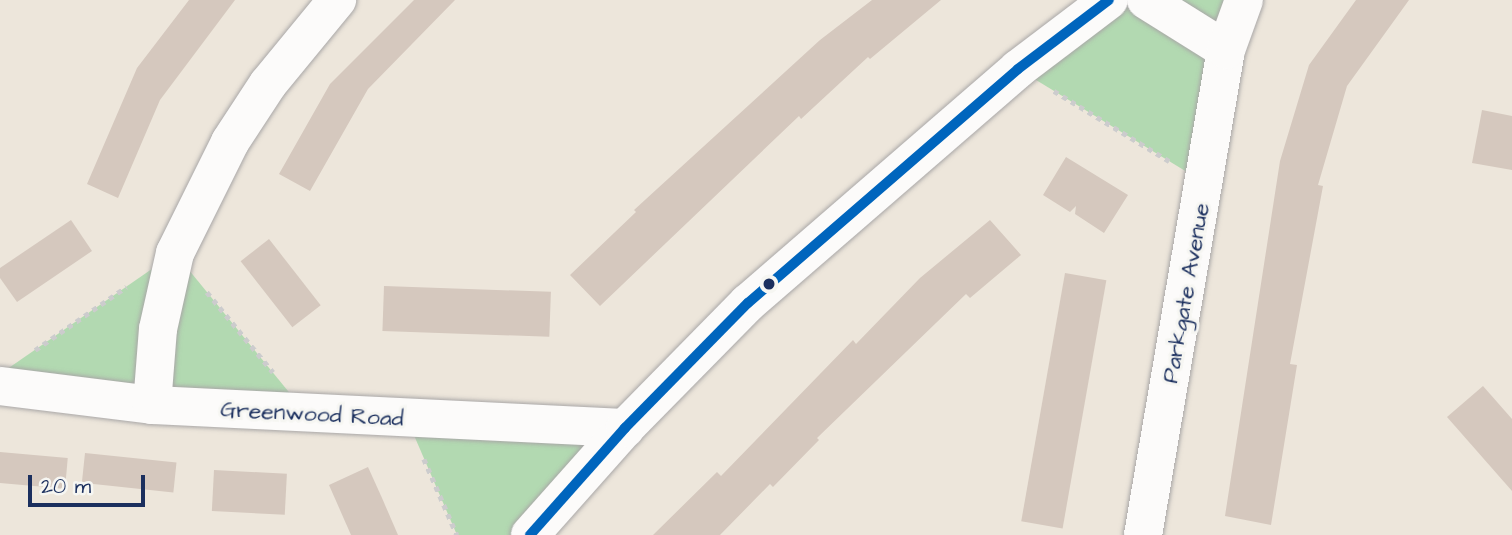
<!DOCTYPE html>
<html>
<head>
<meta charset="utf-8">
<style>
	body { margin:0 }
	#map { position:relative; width:1512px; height:535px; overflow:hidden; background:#ede6db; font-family:"Architects Daughter",sans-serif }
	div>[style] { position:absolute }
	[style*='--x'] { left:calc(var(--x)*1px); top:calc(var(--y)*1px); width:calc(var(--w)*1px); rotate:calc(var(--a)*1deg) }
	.green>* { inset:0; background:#b2d9b1 }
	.building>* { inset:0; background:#d5c8be; transform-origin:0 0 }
	.path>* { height:4.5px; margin-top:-2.25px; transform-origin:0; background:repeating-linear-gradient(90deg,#cccccd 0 5px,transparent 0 10px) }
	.roads { filter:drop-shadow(0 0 2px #a9a7a7) drop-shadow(0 0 2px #a9a7a7) }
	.minor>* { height:38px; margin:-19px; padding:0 19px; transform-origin:19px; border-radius:19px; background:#fcfbfa }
	.bus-1>* { height:10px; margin:-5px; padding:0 5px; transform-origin:5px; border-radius:5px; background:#0065bd }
	.dots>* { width:19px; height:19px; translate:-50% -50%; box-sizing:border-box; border:4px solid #f6f6f2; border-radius:50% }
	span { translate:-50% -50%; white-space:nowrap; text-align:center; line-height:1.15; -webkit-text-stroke:6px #f6f6f2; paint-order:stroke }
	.street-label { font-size:23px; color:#1b2f5e }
	.scale { position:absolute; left:28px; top:475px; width:117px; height:32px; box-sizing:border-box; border:4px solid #1b2f5e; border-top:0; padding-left:9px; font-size:21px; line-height:24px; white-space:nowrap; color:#1b2f5e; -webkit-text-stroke:5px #f6f6f2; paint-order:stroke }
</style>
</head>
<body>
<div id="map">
	<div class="green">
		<i style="clip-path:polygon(1109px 0,1244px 0,1205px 183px,1018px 69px)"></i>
		<i style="clip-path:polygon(175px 253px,306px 413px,0 374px)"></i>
		<i style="clip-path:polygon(407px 419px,625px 428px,530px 535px,457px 535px)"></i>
	</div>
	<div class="building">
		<i style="clip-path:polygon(189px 0,235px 0,160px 100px,118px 198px,87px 184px,137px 68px)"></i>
		<i style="clip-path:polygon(414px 0,455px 0,368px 89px,310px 191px,279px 174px,330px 84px)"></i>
		<i style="clip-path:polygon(872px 0,941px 0,870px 59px,868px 57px,801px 119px,799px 116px,600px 306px,570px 275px,636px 212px,634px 210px,820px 40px)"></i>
		<i style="clip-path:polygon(1356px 0,1409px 0,1347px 86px,1318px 185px,1323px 186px,1290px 364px,1297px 365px,1271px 525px,1225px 516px,1280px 161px,1309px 65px)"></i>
		<i style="clip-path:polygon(1482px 110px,1512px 116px,1512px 170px,1472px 163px)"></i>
		<i style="clip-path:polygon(1066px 157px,1128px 195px,1104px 233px,1075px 214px,1076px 206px,1070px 212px,1043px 195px)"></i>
		<i style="clip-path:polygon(71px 220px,92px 251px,17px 302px,0 278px,0 268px)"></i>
		<i style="clip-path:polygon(990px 220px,1021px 255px,970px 298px,966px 294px,817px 438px,819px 440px,773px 487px,770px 484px,720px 535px,653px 535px,717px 472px,721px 476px,853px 340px,856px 344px,920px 278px)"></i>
		<i style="left:269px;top:239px;width:84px;height:36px;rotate:52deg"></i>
		<i style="left:1065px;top:273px;width:42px;height:252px;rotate:10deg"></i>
		<i style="left:384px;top:286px;width:167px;height:45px;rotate:2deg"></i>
		<i style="clip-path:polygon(1483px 386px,1512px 419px,1512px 491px,1447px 417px)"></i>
		<i style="left:0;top:452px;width:68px;height:31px;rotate:5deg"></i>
		<i style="left:85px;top:453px;width:92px;height:30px;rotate:6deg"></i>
		<i style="clip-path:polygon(368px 467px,382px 498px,398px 535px,351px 535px,329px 485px)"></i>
		<i style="left:214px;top:470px;width:73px;height:41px;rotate:3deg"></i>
	</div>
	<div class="path">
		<i style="--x:1054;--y:91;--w:135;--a:31.3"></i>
		<i style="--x:207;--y:292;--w:104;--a:50.5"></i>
		<i style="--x:35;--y:350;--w:111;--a:-34.7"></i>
		<i style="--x:424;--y:459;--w:83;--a:66.5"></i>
	</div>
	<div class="roads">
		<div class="minor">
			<i style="--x:1146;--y:0;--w:94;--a:32"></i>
			<i style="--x:0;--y:386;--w:153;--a:7.1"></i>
			<i style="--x:152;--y:405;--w:474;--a:2.8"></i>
			<i style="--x:152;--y:405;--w:76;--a:-85.5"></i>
			<i style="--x:158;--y:329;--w:78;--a:-77.4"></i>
			<i style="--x:175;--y:253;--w:124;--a:-63.6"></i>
			<i style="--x:230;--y:142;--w:69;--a:-56.8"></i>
			<i style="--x:268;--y:84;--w:109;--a:-50.6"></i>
			<i style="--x:530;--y:535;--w:143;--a:-48.4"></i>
			<i style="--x:625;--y:428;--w:175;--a:-45.5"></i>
			<i style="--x:748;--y:303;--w:357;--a:-40.9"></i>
			<i style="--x:1018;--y:69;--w:114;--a:-37.2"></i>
			<i style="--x:1143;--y:535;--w:492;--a:-80.3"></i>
			<i style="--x:1226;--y:50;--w:53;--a:-70.2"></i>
		</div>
	</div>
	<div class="bus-1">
		<i style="--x:530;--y:535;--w:143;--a:-48.4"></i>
		<i style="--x:625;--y:428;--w:175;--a:-45.5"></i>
		<i style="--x:748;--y:303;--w:357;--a:-40.9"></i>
		<i style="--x:1018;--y:69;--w:114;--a:-37.2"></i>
	</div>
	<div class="dots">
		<i style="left:769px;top:284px;background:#1b2f5e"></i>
	</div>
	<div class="street-label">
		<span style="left:1186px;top:293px;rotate:-80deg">Parkgate Avenue</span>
		<span style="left:312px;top:414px;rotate:3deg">Greenwood Road</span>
	</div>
	<div class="scale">20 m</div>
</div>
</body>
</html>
